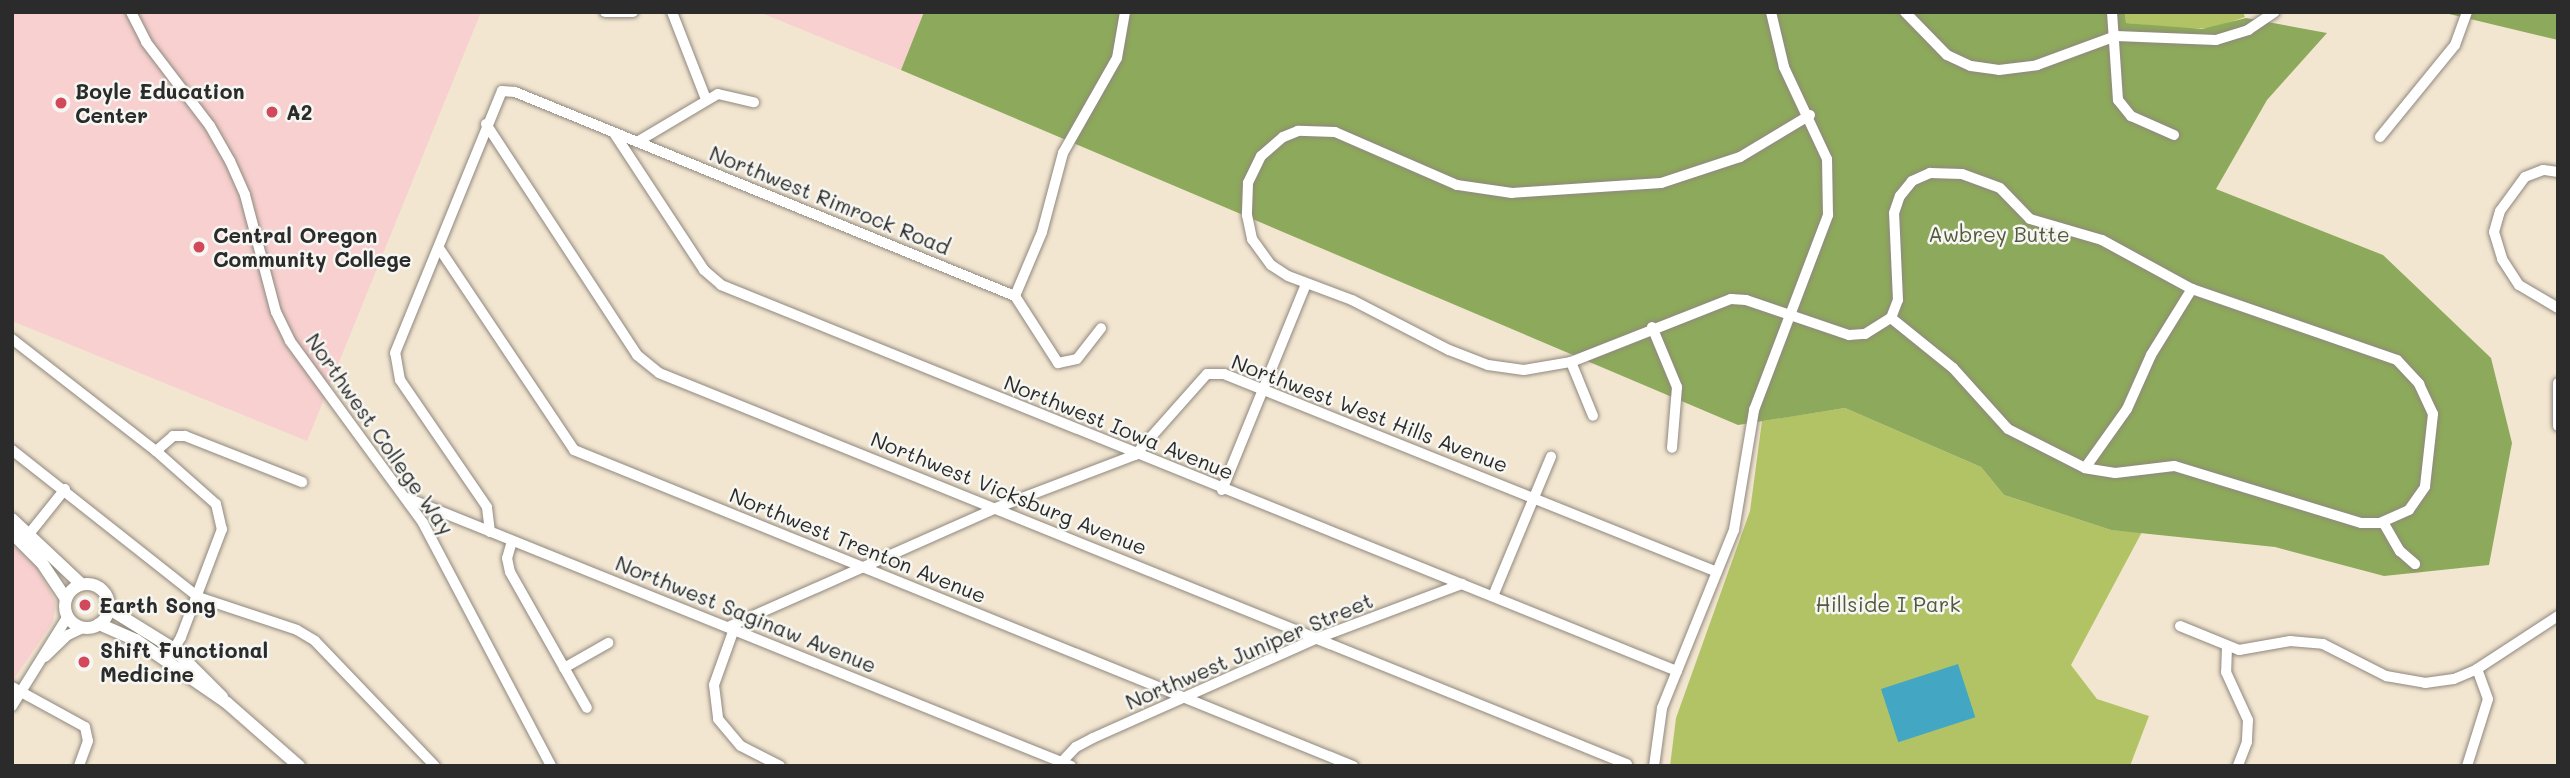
<!DOCTYPE html>
<html>
<head>
<meta charset="utf-8">
<style>
	body { margin:0 }
	#map { position:relative; width:2570px; height:778px; overflow:hidden; background:#f3e6d1; font-family:Mali,sans-serif }
	div>[style] { position:absolute }
	[style*='--x'] { left:calc(var(--x)*1px); top:calc(var(--y)*1px); width:calc(var(--w)*1px); rotate:calc(var(--a)*1deg) }
	.built>* { inset:0; background:#f7d0cf }
	.green>* { inset:0; background:#b2c366 }
	.forest>* { inset:0; background:#8da95b }
	.water>* { inset:0; background:#43a7c3; transform-origin:0 0 }
	.roads { filter:drop-shadow(0 0 2px #8f887e) drop-shadow(0 0 2px #8f887e) }
	.minor>* { height:10px; margin:-5px; padding:0 5px; transform-origin:5px; border-radius:5px; background:#fff }
	.major>* { height:12px; margin:-6px; padding:0 6px; transform-origin:6px; border-radius:6px; background:#fff }
	.major>.ring { margin:-6px; padding:0; box-sizing:content-box; background:none; border:12px solid #fff; border-radius:50% }
	.dots>* { width:19px; height:19px; translate:-50% -50%; box-sizing:border-box; border:4px solid #f6f6f2; border-radius:50% }
	span { translate:-50% -50%; white-space:nowrap; text-align:center; line-height:1.15; -webkit-text-stroke:5px #f6f6f2; paint-order:stroke }
	.poi-label { font-size:21px; color:#2b2b2b; font-weight:700 }
	.left { translate:0 -50%; text-align:left }
	.street-label { font-size:21px; color:#2b2b2b }
	.park-label { font-size:21px; color:#54593d }
	.frame { position:absolute; inset:0; border:14px solid #2b2b2b; pointer-events:none }
</style>
</head>
<body>
<div id="map">
	<div class="built">
		<i style="clip-path:polygon(12px 12px,481px 12px,307px 441px,12px 321px)"></i>
		<i style="clip-path:polygon(759px 12px,924px 12px,901px 70px)"></i>
		<i style="clip-path:polygon(12px 544px,36px 566px,56px 602px,53px 622px,14px 679px)"></i>
	</div>
	<div class="green">
		<i style="clip-path:polygon(2125px 12px,2243px 12px,2245px 17px,2213px 28px,2187px 29px,2126px 23px)"></i>
		<i style="clip-path:polygon(1845px 408px,1981px 467px,2004px 495px,2111px 530px,2142px 532px,2071px 665px,2097px 699px,2149px 716px,2130px 766px,1670px 766px,1676px 718px,1750px 511px,1762px 421px)"></i>
	</div>
	<div class="forest">
		<i style="clip-path:polygon(924px 12px,2125px 12px,2126px 23px,2202px 29px,2246px 18px,2327px 33px,2267px 100px,2216px 189px,2383px 255px,2491px 358px,2512px 443px,2489px 565px,2384px 576px,2275px 547px,2111px 530px,2004px 495px,1981px 467px,1845px 408px,1738px 425px,901px 70px)"></i>
		<i style="clip-path:polygon(2441px 12px,2558px 12px,2558px 40px)"></i>
	</div>
	<div class="water">
		<i style="left:1958px;top:664px;width:56px;height:81px;rotate:72deg"></i>
	</div>
	<div class="roads">
		<div class="minor">
			<i style="--x:131;--y:12;--w:34;--a:63"></i>
			<i style="--x:146;--y:42;--w:106;--a:52.7"></i>
			<i style="--x:210;--y:126;--w:40;--a:60.3"></i>
			<i style="--x:230;--y:161;--w:37;--a:66"></i>
			<i style="--x:245;--y:195;--w:121;--a:75.2"></i>
			<i style="--x:276;--y:312;--w:32;--a:64"></i>
			<i style="--x:290;--y:341;--w:225;--a:53.8"></i>
			<i style="--x:423;--y:523;--w:275;--a:62.2"></i>
			<i style="--x:605;--y:12;--w:28;--a:0"></i>
			<i style="--x:672;--y:12;--w:93;--a:68.7"></i>
			<i style="--x:1905;--y:12;--w:60;--a:45.7"></i>
			<i style="--x:1947;--y:55;--w:26;--a:25"></i>
			<i style="--x:1971;--y:66;--w:28;--a:8"></i>
			<i style="--x:1999;--y:70;--w:38;--a:-7"></i>
			<i style="--x:2037;--y:65;--w:84;--a:-20.2"></i>
			<i style="--x:2116;--y:36;--w:100;--a:2.3"></i>
			<i style="--x:2216;--y:40;--w:34;--a:-17"></i>
			<i style="--x:2248;--y:30;--w:32;--a:-34"></i>
			<i style="--x:2112;--y:12;--w:88;--a:86.1"></i>
			<i style="--x:2118;--y:100;--w:21;--a:51"></i>
			<i style="--x:2131;--y:116;--w:47;--a:23.8"></i>
			<i style="--x:1810;--y:115;--w:82;--a:149"></i>
			<i style="--x:1740;--y:157;--w:83;--a:161.8"></i>
			<i style="--x:1661;--y:183;--w:149;--a:176.2"></i>
			<i style="--x:1512;--y:193;--w:56;--a:-171.7"></i>
			<i style="--x:1457;--y:185;--w:133;--a:-156.5"></i>
			<i style="--x:1335;--y:132;--w:37;--a:-178"></i>
			<i style="--x:1298;--y:131;--w:16;--a:158"></i>
			<i style="--x:1283;--y:137;--w:29;--a:139"></i>
			<i style="--x:1261;--y:156;--w:30;--a:116"></i>
			<i style="--x:1248;--y:183;--w:32;--a:92"></i>
			<i style="--x:1247;--y:215;--w:25;--a:78"></i>
			<i style="--x:1252;--y:239;--w:32;--a:54"></i>
			<i style="--x:1271;--y:265;--w:20;--a:33"></i>
			<i style="--x:1288;--y:276;--w:68;--a:20.6"></i>
			<i style="--x:1352;--y:300;--w:109;--a:27.3"></i>
			<i style="--x:1449;--y:350;--w:42;--a:21"></i>
			<i style="--x:1488;--y:365;--w:36;--a:8"></i>
			<i style="--x:1524;--y:370;--w:48;--a:-9.7"></i>
			<i style="--x:1571;--y:362;--w:172;--a:-21.5"></i>
			<i style="--x:1731;--y:299;--w:15;--a:4"></i>
			<i style="--x:1746;--y:300;--w:109;--a:18.8"></i>
			<i style="--x:1849;--y:335;--w:16;--a:-4"></i>
			<i style="--x:1865;--y:334;--w:31;--a:-32"></i>
			<i style="--x:1891;--y:318;--w:19;--a:-69"></i>
			<i style="--x:1898;--y:300;--w:87;--a:-92.6"></i>
			<i style="--x:1894;--y:213;--w:18;--a:-71"></i>
			<i style="--x:1900;--y:196;--w:19;--a:-51"></i>
			<i style="--x:1912;--y:181;--w:20;--a:-24"></i>
			<i style="--x:1930;--y:173;--w:32;--a:2"></i>
			<i style="--x:1962;--y:174;--w:40;--a:20.2"></i>
			<i style="--x:2000;--y:188;--w:43;--a:45.9"></i>
			<i style="--x:2030;--y:219;--w:75;--a:16.3"></i>
			<i style="--x:2102;--y:240;--w:102;--a:28.6"></i>
			<i style="--x:2192;--y:289;--w:217;--a:19.1"></i>
			<i style="--x:2397;--y:360;--w:33;--a:47"></i>
			<i style="--x:2419;--y:384;--w:33;--a:65"></i>
			<i style="--x:2433;--y:414;--w:73;--a:96.3"></i>
			<i style="--x:2425;--y:487;--w:28;--a:125"></i>
			<i style="--x:2409;--y:510;--w:32;--a:156"></i>
			<i style="--x:2380;--y:523;--w:19;--a:180"></i>
			<i style="--x:2361;--y:523;--w:195;--a:-163"></i>
			<i style="--x:2174;--y:466;--w:59;--a:173.2"></i>
			<i style="--x:2115;--y:473;--w:30;--a:-171"></i>
			<i style="--x:2085;--y:468;--w:86;--a:-153.1"></i>
			<i style="--x:2008;--y:429;--w:82;--a:-132"></i>
			<i style="--x:1953;--y:368;--w:80;--a:-141.1"></i>
			<i style="--x:486;--y:124;--w:276;--a:56.8"></i>
			<i style="--x:637;--y:355;--w:28;--a:39"></i>
			<i style="--x:659;--y:373;--w:1044;--a:22"></i>
			<i style="--x:614;--y:133;--w:164;--a:56.7"></i>
			<i style="--x:704;--y:270;--w:23;--a:41"></i>
			<i style="--x:721;--y:285;--w:1031;--a:21.99"></i>
			<i style="--x:2380;--y:137;--w:119;--a:-50.8"></i>
			<i style="--x:2455;--y:45;--w:35;--a:-70"></i>
			<i style="--x:637;--y:142;--w:94;--a:-30.7"></i>
			<i style="--x:718;--y:94;--w:37;--a:13"></i>
			<i style="--x:2558;--y:172;--w:15;--a:-172"></i>
			<i style="--x:2543;--y:170;--w:19;--a:159"></i>
			<i style="--x:2525;--y:177;--w:42;--a:126.3"></i>
			<i style="--x:2500;--y:211;--w:22;--a:106"></i>
			<i style="--x:2494;--y:232;--w:28;--a:73"></i>
			<i style="--x:2502;--y:259;--w:31;--a:57"></i>
			<i style="--x:2519;--y:285;--w:45;--a:30.5"></i>
			<i style="--x:439;--y:248;--w:243;--a:56.2"></i>
			<i style="--x:574;--y:450;--w:841;--a:22.08"></i>
			<i style="--x:1015;--y:296;--w:69;--a:-67.1"></i>
			<i style="--x:1042;--y:232;--w:82;--a:-75.1"></i>
			<i style="--x:1063;--y:153;--w:109;--a:-60.4"></i>
			<i style="--x:1117;--y:58;--w:47;--a:-80.1"></i>
			<i style="--x:1652;--y:327;--w:65;--a:67.4"></i>
			<i style="--x:1677;--y:387;--w:61;--a:94.7"></i>
			<i style="--x:12;--y:339;--w:182;--a:37.9"></i>
			<i style="--x:156;--y:451;--w:80;--a:41.5"></i>
			<i style="--x:216;--y:504;--w:26;--a:77"></i>
			<i style="--x:222;--y:529;--w:116;--a:110.8"></i>
			<i style="--x:181;--y:637;--w:28;--a:120"></i>
			<i style="--x:1571;--y:362;--w:58;--a:67.8"></i>
			<i style="--x:2558;--y:383;--w:43;--a:90"></i>
			<i style="--x:12;--y:450;--w:237;--a:38.3"></i>
			<i style="--x:198;--y:597;--w:104;--a:18.4"></i>
			<i style="--x:297;--y:630;--w:21;--a:31"></i>
			<i style="--x:315;--y:641;--w:173;--a:46.2"></i>
			<i style="--x:156;--y:451;--w:23;--a:-41"></i>
			<i style="--x:173;--y:436;--w:12;--a:0"></i>
			<i style="--x:185;--y:436;--w:126;--a:21.5"></i>
			<i style="--x:2085;--y:468;--w:72;--a:-54.6"></i>
			<i style="--x:2127;--y:409;--w:59;--a:-66"></i>
			<i style="--x:2151;--y:355;--w:78;--a:-58.2"></i>
			<i style="--x:1222;--y:490;--w:222;--a:-67.8"></i>
			<i style="--x:407;--y:498;--w:716;--a:21.98"></i>
			<i style="--x:2383;--y:522;--w:34;--a:60"></i>
			<i style="--x:2400;--y:551;--w:20;--a:41"></i>
			<i style="--x:490;--y:532;--w:25;--a:-97"></i>
			<i style="--x:487;--y:507;--w:154;--a:-124.4"></i>
			<i style="--x:400;--y:380;--w:27;--a:-100"></i>
			<i style="--x:395;--y:353;--w:283;--a:-67.8"></i>
			<i style="--x:502;--y:91;--w:13;--a:4"></i>
			<i style="--x:515;--y:92;--w:540;--a:22.2"></i>
			<i style="--x:1015;--y:296;--w:80;--a:57.3"></i>
			<i style="--x:1058;--y:363;--w:19;--a:-12"></i>
			<i style="--x:1077;--y:359;--w:39;--a:-52"></i>
			<i style="--x:25;--y:539;--w:64;--a:-51.3"></i>
			<i style="--x:512;--y:541;--w:18;--a:106"></i>
			<i style="--x:507;--y:558;--w:14;--a:78"></i>
			<i style="--x:510;--y:572;--w:156;--a:60.5"></i>
			<i style="--x:1493;--y:596;--w:151;--a:-67.4"></i>
			<i style="--x:2180;--y:626;--w:64;--a:22.1"></i>
			<i style="--x:2239;--y:650;--w:52;--a:-10"></i>
			<i style="--x:2290;--y:641;--w:33;--a:5"></i>
			<i style="--x:2323;--y:644;--w:71;--a:26.9"></i>
			<i style="--x:2386;--y:676;--w:40;--a:10"></i>
			<i style="--x:2425;--y:683;--w:29;--a:-8"></i>
			<i style="--x:2454;--y:679;--w:25;--a:-23"></i>
			<i style="--x:2477;--y:669;--w:97;--a:-33.2"></i>
			<i style="--x:728;--y:627;--w:293;--a:-23.9"></i>
			<i style="--x:996;--y:508;--w:149;--a:-20.9"></i>
			<i style="--x:1135;--y:455;--w:108;--a:-48.4"></i>
			<i style="--x:1207;--y:374;--w:17;--a:0"></i>
			<i style="--x:1224;--y:374;--w:531;--a:21.88"></i>
			<i style="--x:734;--y:629;--w:59;--a:109.7"></i>
			<i style="--x:714;--y:685;--w:34;--a:83"></i>
			<i style="--x:718;--y:719;--w:35;--a:50"></i>
			<i style="--x:741;--y:746;--w:44;--a:27.1"></i>
			<i style="--x:2227;--y:647;--w:25;--a:92"></i>
			<i style="--x:2226;--y:672;--w:53;--a:65.4"></i>
			<i style="--x:2248;--y:720;--w:22;--a:93"></i>
			<i style="--x:2247;--y:742;--w:26;--a:111"></i>
			<i style="--x:45;--y:657;--w:32;--a:-44"></i>
			<i style="--x:68;--y:635;--w:17;--a:-25"></i>
			<i style="--x:564;--y:668;--w:51;--a:-29.6"></i>
			<i style="--x:12;--y:687;--w:83;--a:28.7"></i>
			<i style="--x:85;--y:727;--w:14;--a:78"></i>
			<i style="--x:88;--y:741;--w:27;--a:110"></i>
			<i style="--x:12;--y:706;--w:106;--a:-58.1"></i>
			<i style="--x:1059;--y:765;--w:25;--a:-47"></i>
			<i style="--x:1076;--y:747;--w:19;--a:-28"></i>
			<i style="--x:1093;--y:738;--w:246;--a:-24"></i>
			<i style="--x:1318;--y:638;--w:154;--a:-20.6"></i>
			<i style="--x:1654;--y:766;--w:59;--a:-82.1"></i>
			<i style="--x:1662;--y:708;--w:192;--a:-68"></i>
			<i style="--x:1734;--y:530;--w:122;--a:-80.5"></i>
			<i style="--x:1754;--y:410;--w:209;--a:-69.2"></i>
			<i style="--x:1828;--y:215;--w:56;--a:-91"></i>
			<i style="--x:1827;--y:159;--w:102;--a:-115.1"></i>
			<i style="--x:1784;--y:67;--w:57;--a:-103.3"></i>
			<i style="--x:2467;--y:766;--w:70;--a:-72.6"></i>
			<i style="--x:2488;--y:699;--w:32;--a:-110"></i>
		</div>
		<div class="major">
			<i style="--x:12;--y:519;--w:95;--a:43.3"></i>
			<i style="--x:12;--y:533;--w:42;--a:45"></i>
			<i style="--x:42;--y:563;--w:43;--a:56.3"></i>
			<i class="ring" style="left:65px;top:584px;width:32px;height:32px"></i>
			<i style="--x:108;--y:608;--w:78;--a:31.8"></i>
			<i style="--x:174;--y:649;--w:68;--a:45"></i>
			<i style="--x:99;--y:624;--w:40;--a:23.4"></i>
			<i style="--x:136;--y:640;--w:111;--a:34.7"></i>
			<i style="--x:227;--y:703;--w:96;--a:41.2"></i>
		</div>
	</div>
	<div class="dots">
		<i style="left:61px;top:103px;background:#d1495b"></i>
		<i style="left:272px;top:112px;background:#d1495b"></i>
		<i style="left:199px;top:247px;background:#d1495b"></i>
		<i style="left:85px;top:605px;background:#d1495b"></i>
		<i style="left:84px;top:662px;background:#d1495b"></i>
	</div>
	<div class="poi-label">
		<span class="left" style="left:75px;top:103px">Boyle Education<br>Center</span>
		<span class="left" style="left:286px;top:112px">A2</span>
		<span class="left" style="left:213px;top:247px">Central Oregon<br>Community College</span>
		<span class="left" style="left:99px;top:605px">Earth Song</span>
		<span class="left" style="left:100px;top:662px">Shift Functional<br>Medicine</span>
	</div>
	<div class="street-label">
		<span style="left:830px;top:200px;rotate:22deg">Northwest Rimrock Road</span>
		<span style="left:1370px;top:413px;rotate:21deg">Northwest West Hills Avenue</span>
		<span style="left:1119px;top:427px;rotate:22deg">Northwest Iowa Avenue</span>
		<span style="left:380px;top:434px;rotate:55deg">Northwest College Way</span>
		<span style="left:1009px;top:493px;rotate:22deg">Northwest Vicksburg Avenue</span>
		<span style="left:858px;top:545px;rotate:22deg">Northwest Trenton Avenue</span>
		<span style="left:746px;top:614px;rotate:22deg">Northwest Saginaw Avenue</span>
		<span style="left:1249px;top:651px;rotate:-23deg">Northwest Juniper Street</span>
	</div>
	<div class="park-label">
		<span style="left:1999px;top:234px">Awbrey Butte</span>
		<span style="left:1888px;top:604px">Hillside I Park</span>
	</div>
	<div class="frame"></div>
</div>
</body>
</html>
